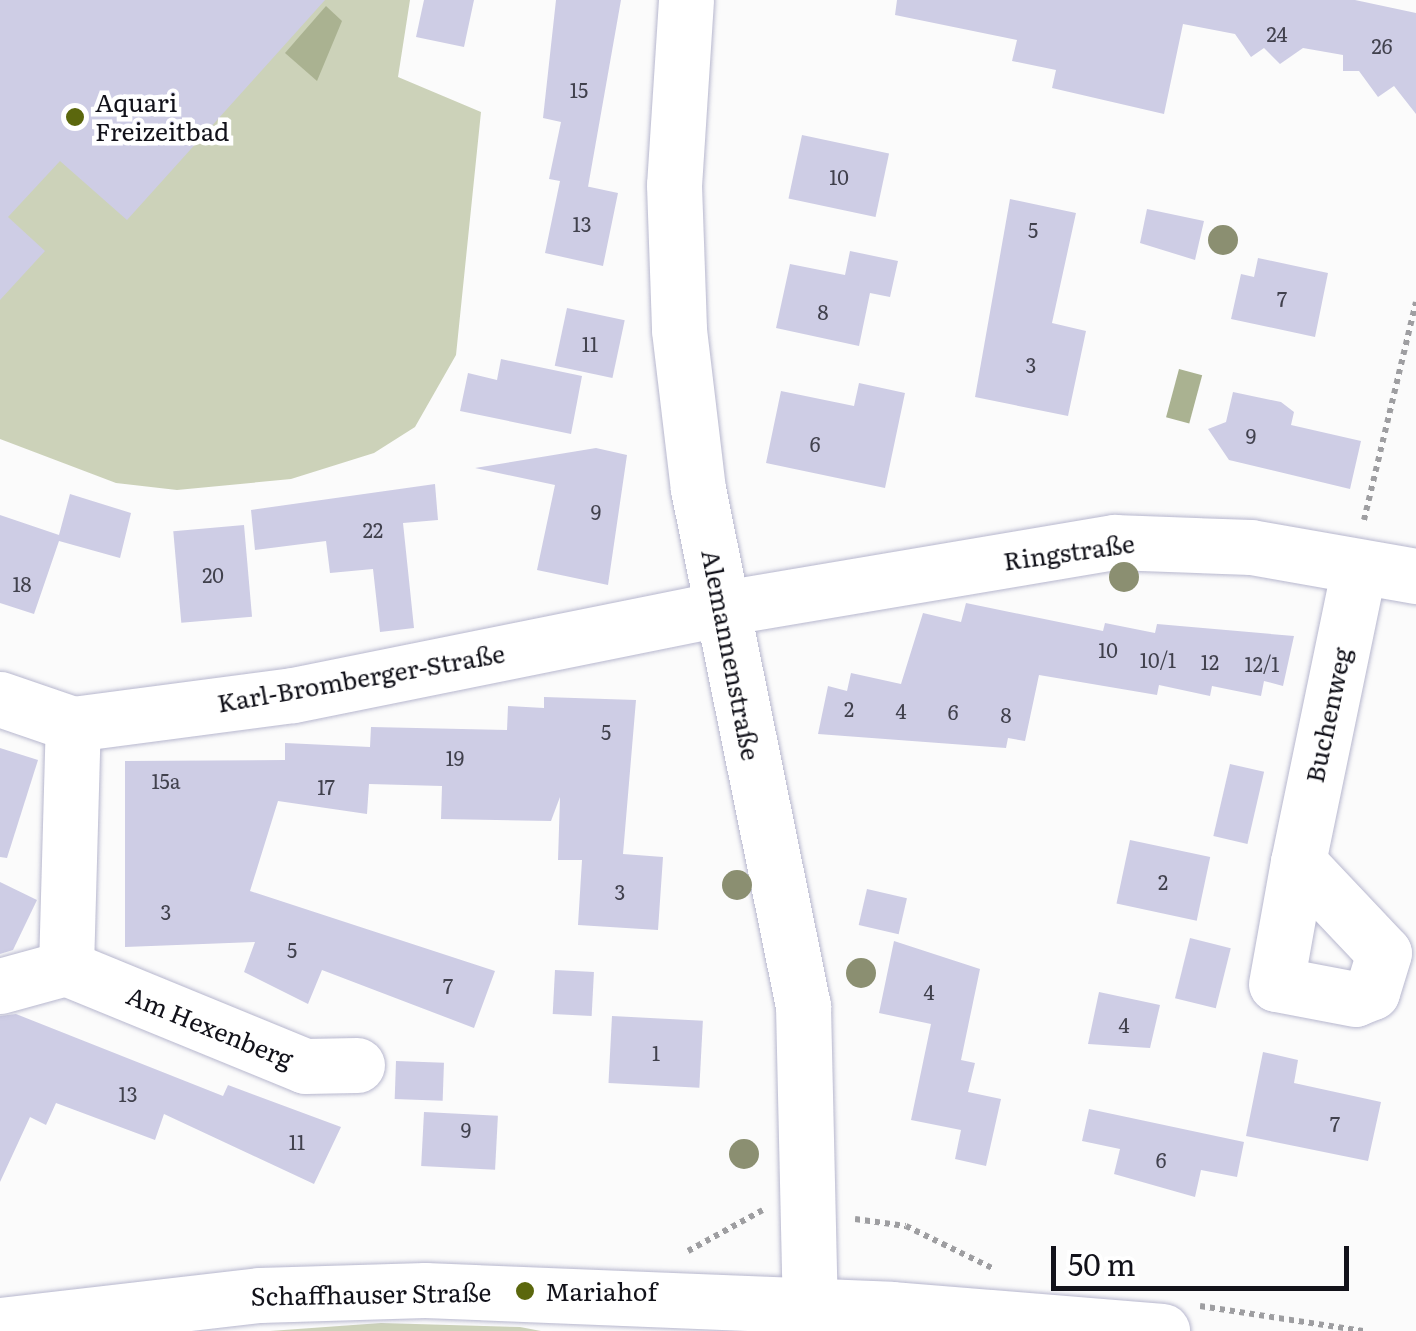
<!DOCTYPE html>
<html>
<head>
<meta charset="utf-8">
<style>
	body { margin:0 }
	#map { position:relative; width:1416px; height:1331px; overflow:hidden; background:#fbfbfb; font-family:Literata,serif }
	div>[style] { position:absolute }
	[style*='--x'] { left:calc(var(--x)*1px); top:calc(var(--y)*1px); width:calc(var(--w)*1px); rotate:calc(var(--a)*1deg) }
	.green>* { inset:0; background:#ccd2b9 }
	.water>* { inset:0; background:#aab291; transform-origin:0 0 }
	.building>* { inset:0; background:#cecde5; transform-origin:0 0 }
	.path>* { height:6px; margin-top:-3px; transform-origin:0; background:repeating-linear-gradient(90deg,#9e9ea1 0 5px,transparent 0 10px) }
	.roads { filter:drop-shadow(0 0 2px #b7b7ce) drop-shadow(0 0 2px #b7b7ce) }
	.minor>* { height:55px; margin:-27.5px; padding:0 27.5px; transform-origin:27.5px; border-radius:27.5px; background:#fff }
	.major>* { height:55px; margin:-27.5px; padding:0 27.5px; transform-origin:27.5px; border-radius:27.5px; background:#fff }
	.trees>* { width:30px; height:30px; margin:-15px; border-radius:50%; background:#8b8f71 }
	.dots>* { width:28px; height:28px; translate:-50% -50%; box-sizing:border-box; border:5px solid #fff; border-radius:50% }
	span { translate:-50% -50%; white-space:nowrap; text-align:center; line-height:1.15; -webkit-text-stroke:9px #fff; paint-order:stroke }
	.number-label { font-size:20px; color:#41414d }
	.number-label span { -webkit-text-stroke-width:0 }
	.poi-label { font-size:25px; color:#12121a }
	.left { translate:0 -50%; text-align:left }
	.street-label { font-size:25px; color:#12121a }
	.scale { position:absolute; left:1051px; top:1246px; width:298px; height:45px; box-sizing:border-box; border:5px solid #12121a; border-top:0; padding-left:12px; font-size:30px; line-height:35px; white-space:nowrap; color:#12121a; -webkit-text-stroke:8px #fff; paint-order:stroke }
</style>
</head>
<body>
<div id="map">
	<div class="green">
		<i style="clip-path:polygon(0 0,410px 0,398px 77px,481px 112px,456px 355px,415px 427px,374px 453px,291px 479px,177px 490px,116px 483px,0 439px)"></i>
		<i style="clip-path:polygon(381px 1323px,520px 1327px,541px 1331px,270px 1331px)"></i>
	</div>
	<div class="water">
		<i style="clip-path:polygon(326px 6px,342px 21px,317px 81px,285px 53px)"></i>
		<i style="left:1179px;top:369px;width:24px;height:50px;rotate:15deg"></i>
	</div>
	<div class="building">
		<i style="clip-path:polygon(0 0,325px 0,127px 220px,60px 161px,8px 217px,45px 251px,0 300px)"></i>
		<i style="clip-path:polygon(424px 0,474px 0,464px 47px,416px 37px)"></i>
		<i style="clip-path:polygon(556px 0,621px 0,588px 187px,576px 184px,618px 193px,603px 266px,545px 253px,560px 181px,549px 179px,561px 122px,543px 118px)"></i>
		<i style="clip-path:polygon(897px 0,1355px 0,1416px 13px,1416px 114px,1394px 86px,1378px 97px,1359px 71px,1343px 71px,1343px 55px,1303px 48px,1280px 64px,1264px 48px,1251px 57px,1235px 34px,1183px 24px,1164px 114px,1052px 88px,1056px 70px,1012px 61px,1017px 40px,895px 15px)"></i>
		<i style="left:802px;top:135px;width:89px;height:65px;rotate:12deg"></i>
		<i style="clip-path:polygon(1010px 199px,1076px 213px,1052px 323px,1086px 331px,1068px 416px,975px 397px)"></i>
		<i style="clip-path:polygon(1147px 209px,1204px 221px,1195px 260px,1140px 243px)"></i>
		<i style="clip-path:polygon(850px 251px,898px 261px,890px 297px,870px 293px,859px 346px,776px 328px,790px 264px,845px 275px)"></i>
		<i style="clip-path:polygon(1258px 258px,1328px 273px,1315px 337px,1231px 319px,1241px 274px,1254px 277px)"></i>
		<i style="left:567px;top:308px;width:59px;height:59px;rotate:12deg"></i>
		<i style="clip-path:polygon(501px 359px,582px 376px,571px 434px,460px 411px,468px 373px,497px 380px)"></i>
		<i style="clip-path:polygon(859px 383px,905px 393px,885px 488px,766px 463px,781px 391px,854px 406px)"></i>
		<i style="clip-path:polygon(1233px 392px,1281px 402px,1294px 412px,1291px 425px,1361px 441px,1350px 489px,1229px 460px,1208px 429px,1226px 422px)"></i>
		<i style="clip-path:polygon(596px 448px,627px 455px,608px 585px,537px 570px,555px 485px,475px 468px)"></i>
		<i style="clip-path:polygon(435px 484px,438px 520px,403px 523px,414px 628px,380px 632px,373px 569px,330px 573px,326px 541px,255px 550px,251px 510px)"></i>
		<i style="clip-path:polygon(70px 494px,131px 513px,120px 558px,59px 541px,34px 614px,0 603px,0 515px,59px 535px)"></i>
		<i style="left:244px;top:525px;width:92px;height:71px;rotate:85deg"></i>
		<i style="clip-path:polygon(966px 603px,1103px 631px,1105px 623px,1155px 633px,1157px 624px,1294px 636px,1283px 686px,1264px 681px,1261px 696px,1212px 686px,1210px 696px,1159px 685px,1157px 695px,1039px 675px,1025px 741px,1008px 738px,1006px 748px,818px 734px,828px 686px,847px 691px,851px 673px,901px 684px,923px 613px,961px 622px)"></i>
		<i style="clip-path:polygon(544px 697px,636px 700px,623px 854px,663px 857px,658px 930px,578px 925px,582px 860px,558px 860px,560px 797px,551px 821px,441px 819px,442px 786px,369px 784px,367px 814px,278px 801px,250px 891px,495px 971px,474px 1028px,322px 970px,308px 1004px,244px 972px,255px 942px,125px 947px,125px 761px,285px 760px,285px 743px,370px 747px,371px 727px,507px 730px,508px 706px,544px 708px)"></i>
		<i style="clip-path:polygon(0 748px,38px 760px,7px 858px,0 857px)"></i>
		<i style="left:1230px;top:764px;width:35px;height:74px;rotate:13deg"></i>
		<i style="left:1130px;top:840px;width:82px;height:65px;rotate:12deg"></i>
		<i style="clip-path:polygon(0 882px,37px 900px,13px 950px,0 954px)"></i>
		<i style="left:867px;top:889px;width:41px;height:37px;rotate:13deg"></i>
		<i style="left:1190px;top:938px;width:42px;height:62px;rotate:14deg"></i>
		<i style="clip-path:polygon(894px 941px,980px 969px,961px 1060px,975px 1063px,968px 1092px,1001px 1099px,986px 1166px,955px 1159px,961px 1130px,911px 1120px,931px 1024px,879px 1013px)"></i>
		<i style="left:555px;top:970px;width:39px;height:44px;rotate:3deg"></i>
		<i style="clip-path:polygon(1099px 992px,1160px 1005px,1150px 1048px,1088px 1044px)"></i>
		<i style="clip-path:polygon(16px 1014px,223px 1096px,228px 1085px,341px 1127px,314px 1184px,164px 1114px,155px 1140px,56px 1103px,46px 1125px,30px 1117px,0 1182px,0 1016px)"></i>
		<i style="left:612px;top:1016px;width:91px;height:67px;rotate:3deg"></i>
		<i style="clip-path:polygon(1263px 1052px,1298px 1060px,1294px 1083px,1381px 1102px,1368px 1161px,1246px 1136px)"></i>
		<i style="left:396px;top:1061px;width:48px;height:38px;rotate:2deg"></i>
		<i style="clip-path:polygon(1089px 1109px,1244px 1142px,1237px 1177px,1201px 1170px,1195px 1197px,1114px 1174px,1120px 1149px,1082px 1141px)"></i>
		<i style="left:424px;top:1112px;width:74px;height:54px;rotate:3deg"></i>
	</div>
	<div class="path">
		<i style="--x:1364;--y:520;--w:224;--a:-76.6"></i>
		<i style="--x:855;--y:1219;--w:51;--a:7.8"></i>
		<i style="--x:906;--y:1226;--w:96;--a:26"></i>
		<i style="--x:688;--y:1251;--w:85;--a:-28.7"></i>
		<i style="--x:1200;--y:1306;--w:165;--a:8.7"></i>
	</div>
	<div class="roads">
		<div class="minor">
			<i style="--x:686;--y:0;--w:185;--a:93.7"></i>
			<i style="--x:674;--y:185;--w:145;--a:88"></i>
			<i style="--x:679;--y:330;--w:160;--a:83.2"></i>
			<i style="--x:698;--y:489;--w:528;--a:78.52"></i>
			<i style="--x:803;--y:1006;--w:301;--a:88.7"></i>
			<i style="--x:0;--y:699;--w:77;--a:18.9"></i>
			<i style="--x:73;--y:724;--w:222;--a:-7.5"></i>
			<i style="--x:293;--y:695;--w:439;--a:-11.4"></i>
			<i style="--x:723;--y:608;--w:397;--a:-9.6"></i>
			<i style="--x:1114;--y:542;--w:137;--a:2.1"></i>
			<i style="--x:1251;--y:547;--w:168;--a:10"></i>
			<i style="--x:1298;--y:862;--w:125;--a:46.6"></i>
			<i style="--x:1384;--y:953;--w:41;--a:107.1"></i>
			<i style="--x:1372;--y:992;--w:18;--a:158"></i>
			<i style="--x:1355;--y:999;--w:80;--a:-169.2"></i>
			<i style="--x:1276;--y:984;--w:124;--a:-79.8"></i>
			<i style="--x:1298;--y:862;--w:301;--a:-78.3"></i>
			<i style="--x:66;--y:968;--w:258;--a:22.3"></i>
			<i style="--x:305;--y:1066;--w:52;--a:-1.1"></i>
			<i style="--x:0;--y:986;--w:68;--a:-15.3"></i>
			<i style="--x:66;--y:968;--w:244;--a:-88.4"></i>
		</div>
		<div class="major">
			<i style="--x:0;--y:1325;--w:261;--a:-6.6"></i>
			<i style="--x:259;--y:1295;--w:166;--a:-1.7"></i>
			<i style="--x:425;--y:1290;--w:466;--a:2.3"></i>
			<i style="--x:891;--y:1309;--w:272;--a:4.6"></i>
		</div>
	</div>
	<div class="trees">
		<i style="left:1223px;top:240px"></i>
		<i style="left:1124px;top:577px"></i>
		<i style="left:737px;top:885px"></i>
		<i style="left:861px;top:973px"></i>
		<i style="left:744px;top:1154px"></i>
	</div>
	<div class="dots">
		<i style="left:75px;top:117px;background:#5b670d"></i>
		<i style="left:525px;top:1291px;background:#5b670d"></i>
	</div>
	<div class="number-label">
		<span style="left:1277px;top:33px">24</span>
		<span style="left:1382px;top:45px">26</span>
		<span style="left:579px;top:89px">15</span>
		<span style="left:839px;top:176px">10</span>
		<span style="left:582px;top:223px">13</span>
		<span style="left:1033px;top:229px">5</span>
		<span style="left:1282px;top:298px">7</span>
		<span style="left:823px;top:311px">8</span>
		<span style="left:590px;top:343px">11</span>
		<span style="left:1031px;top:364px">3</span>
		<span style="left:1251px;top:435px">9</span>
		<span style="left:815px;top:443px">6</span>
		<span style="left:596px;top:511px">9</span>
		<span style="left:373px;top:529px">22</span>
		<span style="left:213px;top:574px">20</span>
		<span style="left:22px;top:583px">18</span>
		<span style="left:1108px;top:649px">10</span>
		<span style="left:1158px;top:659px">10/1</span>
		<span style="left:1210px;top:661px">12</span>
		<span style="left:1262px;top:663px">12/1</span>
		<span style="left:849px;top:708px">2</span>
		<span style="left:901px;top:710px">4</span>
		<span style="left:953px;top:711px">6</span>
		<span style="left:1006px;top:714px">8</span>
		<span style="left:606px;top:731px">5</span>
		<span style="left:455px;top:757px">19</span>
		<span style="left:166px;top:780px">15a</span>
		<span style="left:326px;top:786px">17</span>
		<span style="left:1163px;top:881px">2</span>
		<span style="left:620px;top:891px">3</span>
		<span style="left:166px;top:911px">3</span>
		<span style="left:292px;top:949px">5</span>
		<span style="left:448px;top:985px">7</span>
		<span style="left:929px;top:991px">4</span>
		<span style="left:1124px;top:1024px">4</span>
		<span style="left:656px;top:1052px">1</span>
		<span style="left:128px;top:1093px">13</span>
		<span style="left:1335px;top:1123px">7</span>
		<span style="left:466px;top:1129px">9</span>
		<span style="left:297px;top:1141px">11</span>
		<span style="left:1161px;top:1159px">6</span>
	</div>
	<div class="poi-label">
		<span class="left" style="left:95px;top:117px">Aquari<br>Freizeitbad</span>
		<span class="left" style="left:545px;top:1291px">Mariahof</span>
	</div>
	<div class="street-label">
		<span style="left:1069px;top:552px;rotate:-8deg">Ringstraße</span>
		<span style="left:731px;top:655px;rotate:79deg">Alemannenstraße</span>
		<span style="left:361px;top:678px;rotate:-10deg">Karl-Bromberger-Straße</span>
		<span style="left:1328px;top:715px;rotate:-78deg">Buchenweg</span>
		<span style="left:210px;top:1027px;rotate:22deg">Am Hexenberg</span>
		<span style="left:371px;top:1294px;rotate:-1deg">Schaffhauser Straße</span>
	</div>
	<div class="scale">50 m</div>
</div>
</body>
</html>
